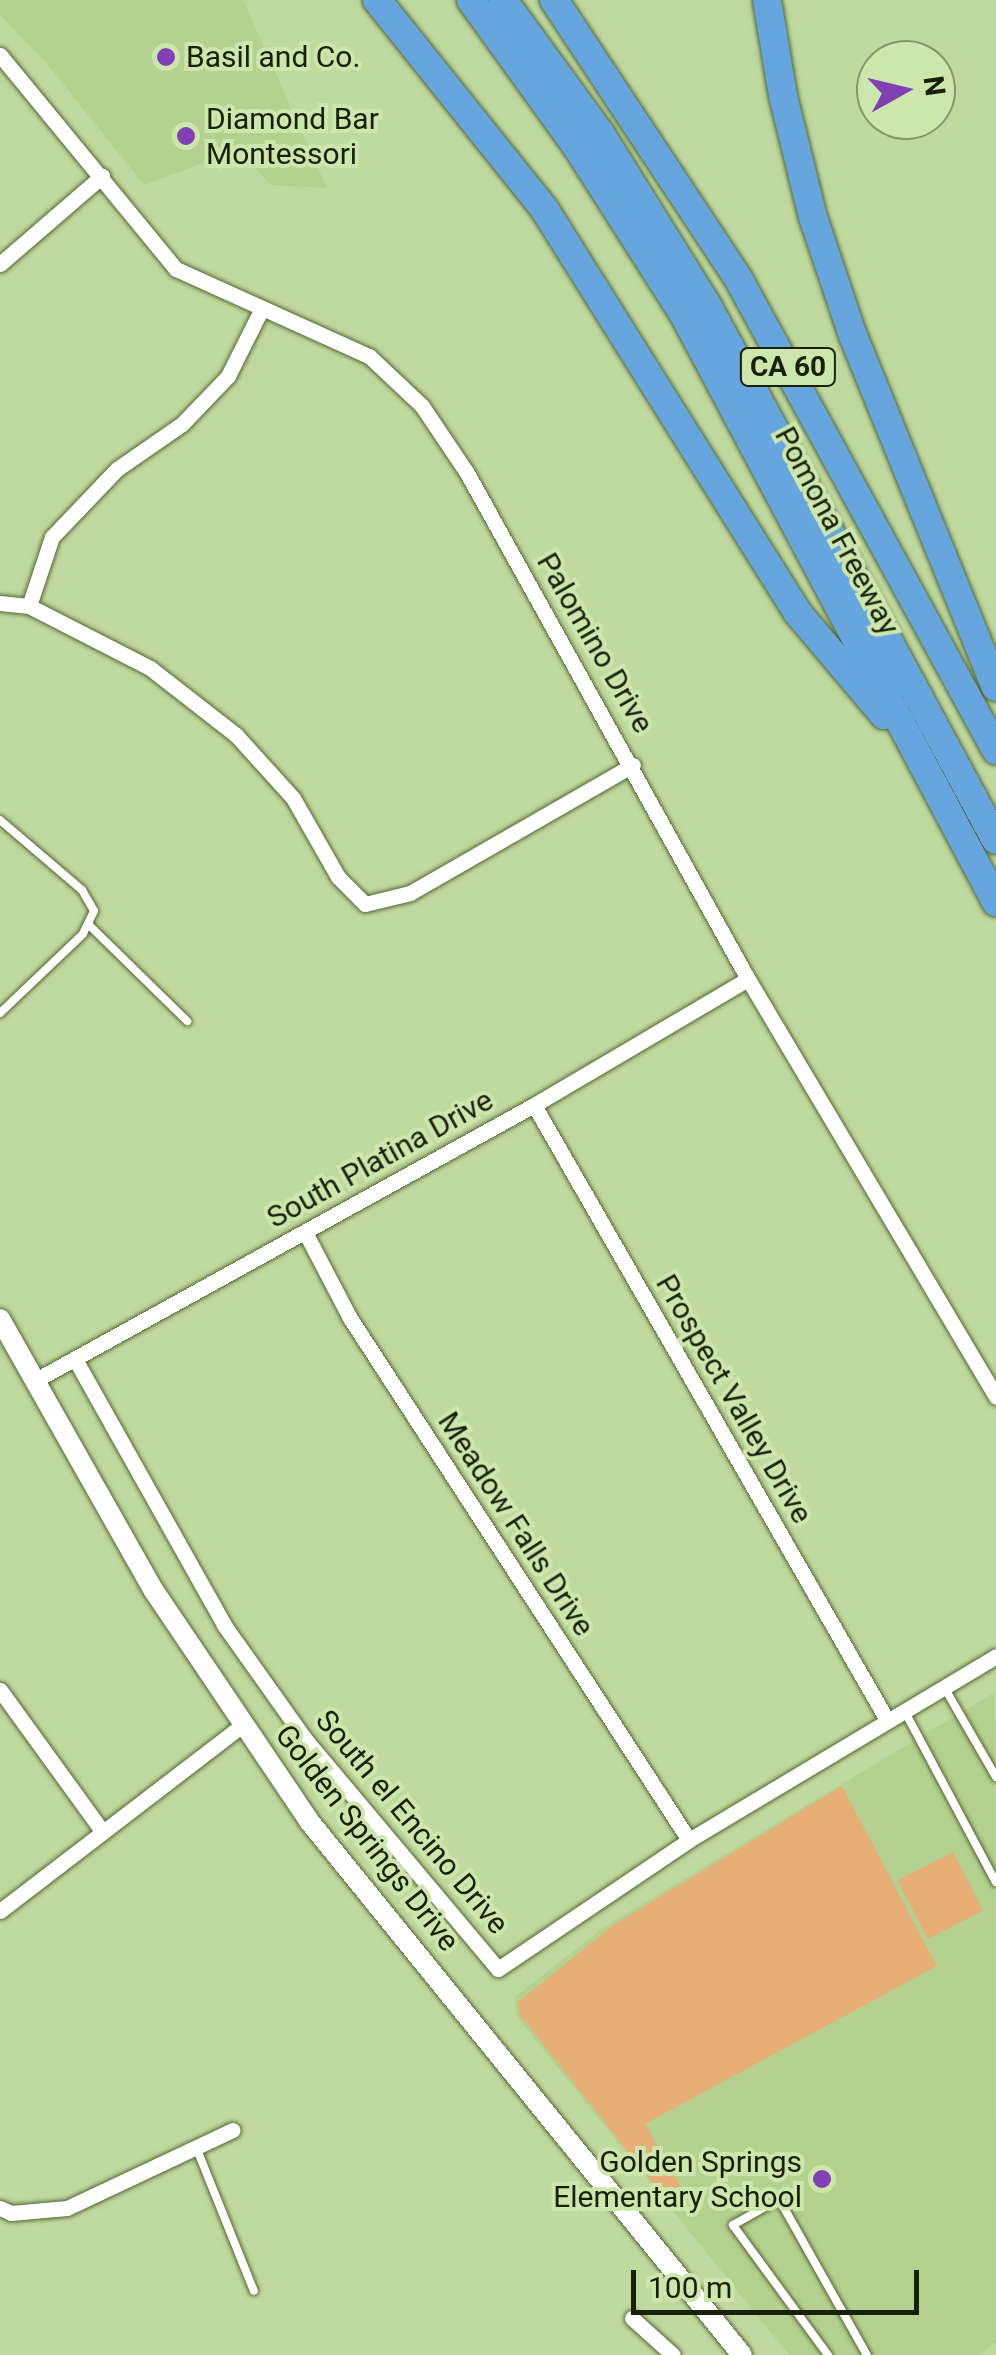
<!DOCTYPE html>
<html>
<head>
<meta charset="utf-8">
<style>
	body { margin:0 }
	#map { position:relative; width:996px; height:2355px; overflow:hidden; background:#c0d99f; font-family:Roboto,sans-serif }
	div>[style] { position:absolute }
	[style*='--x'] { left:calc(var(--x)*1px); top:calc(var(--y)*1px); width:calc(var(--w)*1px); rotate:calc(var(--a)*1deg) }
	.built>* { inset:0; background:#b5d18f }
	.green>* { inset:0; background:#e7af76; transform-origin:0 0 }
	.roads { filter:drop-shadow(0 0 2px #526731) drop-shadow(0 0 2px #526731) }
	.lane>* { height:8px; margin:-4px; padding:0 4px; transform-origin:4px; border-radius:4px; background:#fff }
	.street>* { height:15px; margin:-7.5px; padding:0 7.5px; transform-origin:7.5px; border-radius:7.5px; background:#fff }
	.secondary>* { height:20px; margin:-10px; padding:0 10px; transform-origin:10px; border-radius:10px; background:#fff }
	.highway>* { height:28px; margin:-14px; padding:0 14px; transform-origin:14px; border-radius:14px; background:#66a5dd }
	.dots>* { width:28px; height:28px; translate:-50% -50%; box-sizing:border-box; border:5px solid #cde6ac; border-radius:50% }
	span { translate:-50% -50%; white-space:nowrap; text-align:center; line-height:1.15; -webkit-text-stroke:8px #cde6ac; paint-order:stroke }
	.shield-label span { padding:2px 8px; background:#cde6ac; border:2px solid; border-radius:8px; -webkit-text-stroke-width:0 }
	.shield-label { font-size:28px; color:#18200a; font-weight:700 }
	.poi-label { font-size:30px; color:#18200a }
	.left { translate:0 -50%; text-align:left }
	.right { translate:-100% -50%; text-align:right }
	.street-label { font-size:30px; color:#18200a }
	.north { position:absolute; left:856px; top:40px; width:100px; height:100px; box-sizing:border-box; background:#cde6ac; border:2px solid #85976b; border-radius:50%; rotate:82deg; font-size:28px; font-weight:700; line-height:40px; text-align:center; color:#18200a }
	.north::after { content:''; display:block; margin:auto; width:35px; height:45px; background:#8240b5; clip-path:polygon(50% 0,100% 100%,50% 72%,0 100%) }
	.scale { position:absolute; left:631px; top:2270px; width:288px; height:45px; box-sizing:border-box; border:5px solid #18200a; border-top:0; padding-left:12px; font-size:30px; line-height:35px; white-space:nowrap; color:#18200a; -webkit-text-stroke:8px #cde6ac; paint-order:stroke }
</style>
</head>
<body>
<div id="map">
	<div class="built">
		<i style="clip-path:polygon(0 0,243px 0,327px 188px,271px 185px,238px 150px,144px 185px,44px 60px,0 15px)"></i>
		<i style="clip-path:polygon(995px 1692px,996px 2342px,980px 2355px,789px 2355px,517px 2017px,515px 1997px,604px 1927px)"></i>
	</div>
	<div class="green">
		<i style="clip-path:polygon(842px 1786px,937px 1966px,645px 2124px,682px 2189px,666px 2200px,520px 2015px,518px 2002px,612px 1926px)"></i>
		<i style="left:953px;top:1852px;width:66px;height:62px;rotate:63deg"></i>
	</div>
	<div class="roads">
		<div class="lane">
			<i style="--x:0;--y:820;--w:108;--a:40.5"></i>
			<i style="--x:82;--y:890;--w:24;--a:60"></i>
			<i style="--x:94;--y:911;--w:25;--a:116"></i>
			<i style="--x:83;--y:934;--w:115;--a:136.4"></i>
			<i style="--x:88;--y:924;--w:139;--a:44.4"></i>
			<i style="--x:944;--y:1687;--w:104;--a:60"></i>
			<i style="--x:904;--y:1710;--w:195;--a:61.9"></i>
			<i style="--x:196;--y:2147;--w:155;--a:68.1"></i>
			<i style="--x:828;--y:2355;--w:161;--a:-126.2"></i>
			<i style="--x:733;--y:2225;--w:53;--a:-29.5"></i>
			<i style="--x:779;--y:2199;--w:179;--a:60.6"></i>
		</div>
		<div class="street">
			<i style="--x:0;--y:55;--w:277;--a:50.6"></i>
			<i style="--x:176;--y:269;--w:212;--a:24.3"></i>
			<i style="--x:369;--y:356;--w:73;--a:43.3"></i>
			<i style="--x:422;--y:406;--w:81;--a:56.1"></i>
			<i style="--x:467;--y:473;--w:579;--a:60.96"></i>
			<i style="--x:748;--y:979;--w:486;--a:59.3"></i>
			<i style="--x:0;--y:264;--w:135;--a:-40.8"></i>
			<i style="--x:0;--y:603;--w:29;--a:6"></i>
			<i style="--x:29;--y:606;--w:136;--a:27.1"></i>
			<i style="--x:150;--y:668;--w:109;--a:37.9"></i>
			<i style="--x:236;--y:735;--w:85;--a:47.9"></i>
			<i style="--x:293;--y:798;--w:91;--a:60.3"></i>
			<i style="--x:338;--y:877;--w:38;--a:45"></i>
			<i style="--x:365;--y:904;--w:46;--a:-13.7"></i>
			<i style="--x:410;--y:893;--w:257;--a:-29.9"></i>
			<i style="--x:29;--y:606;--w:73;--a:-71.6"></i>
			<i style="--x:52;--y:537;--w:94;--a:-46.3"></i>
			<i style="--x:117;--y:469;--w:79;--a:-34.7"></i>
			<i style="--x:182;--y:424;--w:66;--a:-46.2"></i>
			<i style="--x:228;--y:376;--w:74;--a:-63.4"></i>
			<i style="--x:534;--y:1105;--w:709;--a:60.14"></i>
			<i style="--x:305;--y:1232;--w:97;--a:62.4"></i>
			<i style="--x:350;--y:1318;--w:622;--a:57"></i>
			<i style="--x:75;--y:1359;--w:305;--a:60.7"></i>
			<i style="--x:224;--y:1625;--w:140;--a:54.6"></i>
			<i style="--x:305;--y:1739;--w:300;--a:50"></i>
			<i style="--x:498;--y:1969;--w:230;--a:-34"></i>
			<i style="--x:689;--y:1840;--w:358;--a:-30.9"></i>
			<i style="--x:34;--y:1381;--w:571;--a:-28.9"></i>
			<i style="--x:534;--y:1105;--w:248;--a:-30.5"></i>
			<i style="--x:0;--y:1690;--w:174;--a:54.1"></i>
			<i style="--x:0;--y:1911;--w:305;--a:-37.5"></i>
			<i style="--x:0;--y:2208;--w:12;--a:24"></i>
			<i style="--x:11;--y:2213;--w:56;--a:-5.1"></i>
			<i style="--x:67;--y:2208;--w:183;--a:-25.2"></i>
			<i style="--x:632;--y:2318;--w:55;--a:42.1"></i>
		</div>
		<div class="secondary">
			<i style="--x:0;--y:1319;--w:313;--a:60.5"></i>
			<i style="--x:154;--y:1591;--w:277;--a:56"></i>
			<i style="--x:309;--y:1821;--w:687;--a:50.96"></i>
		</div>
		<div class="highway">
			<i style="--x:377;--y:0;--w:269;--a:51.3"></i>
			<i style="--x:545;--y:210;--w:474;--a:57.9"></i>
			<i style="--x:797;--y:612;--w:135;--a:49.8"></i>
			<i style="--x:471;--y:0;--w:181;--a:54.2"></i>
			<i style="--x:577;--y:147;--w:199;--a:57.5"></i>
			<i style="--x:684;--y:315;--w:665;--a:62.01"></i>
			<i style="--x:503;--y:0;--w:165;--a:53.9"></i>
			<i style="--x:600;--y:133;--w:200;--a:58.1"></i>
			<i style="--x:706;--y:303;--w:610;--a:61.63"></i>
			<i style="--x:554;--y:0;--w:336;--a:56.5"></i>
			<i style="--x:739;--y:280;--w:536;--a:61.33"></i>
			<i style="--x:767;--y:0;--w:97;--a:80.5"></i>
			<i style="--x:783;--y:96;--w:125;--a:76.1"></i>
			<i style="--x:813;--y:217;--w:122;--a:71.4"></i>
			<i style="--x:852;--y:333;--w:382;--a:67.9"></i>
		</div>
	</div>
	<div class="dots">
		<i style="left:166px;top:57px;background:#8240b5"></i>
		<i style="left:186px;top:136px;background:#8240b5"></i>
		<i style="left:822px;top:2179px;background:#8240b5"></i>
	</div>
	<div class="shield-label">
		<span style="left:788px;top:367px">CA 60</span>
	</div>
	<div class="poi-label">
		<span class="left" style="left:186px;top:57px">Basil and Co.</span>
		<span class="left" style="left:206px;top:136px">Diamond Bar<br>Montessori</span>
		<span class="right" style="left:802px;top:2179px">Golden Springs<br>Elementary School</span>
	</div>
	<div class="street-label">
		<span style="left:837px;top:531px;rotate:62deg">Pomona Freeway</span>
		<span style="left:595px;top:643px;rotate:60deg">Palomino Drive</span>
		<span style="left:380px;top:1159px;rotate:-29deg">South Platina Drive</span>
		<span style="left:734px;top:1399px;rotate:60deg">Prospect Valley Drive</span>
		<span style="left:516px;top:1524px;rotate:57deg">Meadow Falls Drive</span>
		<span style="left:412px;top:1822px;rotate:50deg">South el Encino Drive</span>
		<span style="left:367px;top:1838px;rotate:52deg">Golden Springs Drive</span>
	</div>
	<div class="north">N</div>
	<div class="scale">100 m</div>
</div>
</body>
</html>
